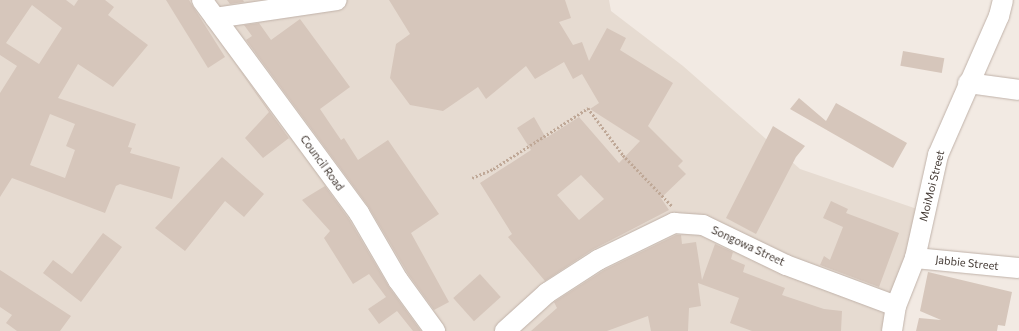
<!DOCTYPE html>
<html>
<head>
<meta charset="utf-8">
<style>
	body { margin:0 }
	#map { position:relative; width:1019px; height:331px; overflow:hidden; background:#f2eae3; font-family:Commissioner,sans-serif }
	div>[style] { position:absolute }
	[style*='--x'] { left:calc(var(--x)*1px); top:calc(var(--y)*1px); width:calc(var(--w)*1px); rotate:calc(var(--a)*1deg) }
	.residential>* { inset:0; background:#e6dbd1 }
	.building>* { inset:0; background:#d6c6bb; transform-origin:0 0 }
	.path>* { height:2.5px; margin-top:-1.25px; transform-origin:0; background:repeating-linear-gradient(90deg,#bfa897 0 2px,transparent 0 4px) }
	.roads { filter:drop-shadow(0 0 1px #c0b2a9) drop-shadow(0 0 1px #c0b2a9) }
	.minor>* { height:20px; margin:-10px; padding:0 10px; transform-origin:10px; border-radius:10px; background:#fff }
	span { translate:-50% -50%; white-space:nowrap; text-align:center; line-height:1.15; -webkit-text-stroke:3.5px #fff; paint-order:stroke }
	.street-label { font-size:11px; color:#433933 }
</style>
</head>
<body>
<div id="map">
	<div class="residential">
		<i style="clip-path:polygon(0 0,609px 0,611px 11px,683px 66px,800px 169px,920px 210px,897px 331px,0 331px)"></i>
	</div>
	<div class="building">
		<i style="clip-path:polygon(evenodd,0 0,66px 0,74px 6px,78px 0,105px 0,114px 7px,108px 15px,148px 45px,113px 87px,78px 64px,58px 98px,136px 124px,128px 147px,132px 148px,130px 153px,180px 167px,172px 199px,120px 184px,116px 186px,105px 213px,12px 178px,0 197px,0 93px,17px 66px,0 55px,0 0,32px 5px,62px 28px,39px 64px,6px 43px,32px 5px,0 0,50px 114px,75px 124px,66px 146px,75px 150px,65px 178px,30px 165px,50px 114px)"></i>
		<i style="clip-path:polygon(166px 0,189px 0,225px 57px,208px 68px)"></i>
		<i style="clip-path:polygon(227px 0,243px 0,244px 2px,230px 4px)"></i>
		<i style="clip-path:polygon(evenodd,389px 0,565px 0,571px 18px,559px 22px,573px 45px,582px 42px,589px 61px,607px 28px,626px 38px,620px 50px,673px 83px,648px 126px,683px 161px,678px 166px,686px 174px,661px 198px,669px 210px,592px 250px,545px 281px,508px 237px,512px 234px,480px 183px,531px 150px,517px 128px,534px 117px,546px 138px,579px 117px,619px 163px,640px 141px,590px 109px,599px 103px,582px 74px,573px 79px,564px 62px,535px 79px,526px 66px,486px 99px,478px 87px,443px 111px,410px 105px,390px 78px,396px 44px,410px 34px,389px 0,581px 175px,604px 199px,579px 220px,557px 195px,581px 175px)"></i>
		<i style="clip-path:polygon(300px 19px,350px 87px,320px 109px,341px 140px,344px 138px,358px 160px,388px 140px,439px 214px,411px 233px,449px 302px,434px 310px,408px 274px,368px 206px,246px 40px,252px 36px,244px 25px,259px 23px,271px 40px)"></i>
		<i style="left:903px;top:51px;width:42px;height:15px;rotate:10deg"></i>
		<i style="clip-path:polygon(231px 58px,291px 141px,289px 138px,263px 158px,245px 138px,269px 112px)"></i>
		<i style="clip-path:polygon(799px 98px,826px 121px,836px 103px,907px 143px,893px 168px,790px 109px)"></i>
		<i style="clip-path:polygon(773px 126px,805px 146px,796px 157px,756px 234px,726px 218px)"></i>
		<i style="clip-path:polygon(222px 157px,264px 194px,244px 217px,225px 201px,185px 251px,155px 228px)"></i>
		<i style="clip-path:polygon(325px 186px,349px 219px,389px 287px,421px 331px,413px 331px,397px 311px,379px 324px,368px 309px,386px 297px,369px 274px,353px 284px,324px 238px,330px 231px,302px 200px)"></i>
		<i style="clip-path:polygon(831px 201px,848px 209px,846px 213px,899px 233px,879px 287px,820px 265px,824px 256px,830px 260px,843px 227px,823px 218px)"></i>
		<i style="clip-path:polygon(103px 233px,122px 247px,81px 302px,43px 273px,53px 260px,72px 274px)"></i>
		<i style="clip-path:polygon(676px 235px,681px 235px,682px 244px,696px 242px,702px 280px,715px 244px,733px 252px,731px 259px,745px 265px,743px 272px,785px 288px,782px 295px,824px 309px,842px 311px,841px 331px,752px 331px,730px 323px,739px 298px,698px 283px,701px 306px,689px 308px,688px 331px,651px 331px,648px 316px,607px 331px,531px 331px,557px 308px,554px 302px,604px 270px)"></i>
		<i style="clip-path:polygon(0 270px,71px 316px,60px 331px,17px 331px,6px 323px,12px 315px,0 307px)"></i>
		<i style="clip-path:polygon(928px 272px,1012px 292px,1005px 326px,998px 325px,997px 331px,916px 331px,919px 318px,941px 320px,920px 311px)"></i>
		<i style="left:480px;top:274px;width:31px;height:36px;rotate:48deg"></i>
	</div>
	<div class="path">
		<i style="--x:472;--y:178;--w:23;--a:-23"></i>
		<i style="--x:493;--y:169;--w:113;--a:-32.7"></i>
		<i style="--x:588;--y:108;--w:59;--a:53.3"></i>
		<i style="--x:623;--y:155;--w:71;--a:46.1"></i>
	</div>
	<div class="roads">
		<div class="minor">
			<i style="--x:202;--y:0;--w:265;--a:53.6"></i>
			<i style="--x:359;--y:213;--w:78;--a:59.8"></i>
			<i style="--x:398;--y:280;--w:63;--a:54"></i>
			<i style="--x:215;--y:18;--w:123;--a:-8.4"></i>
			<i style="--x:968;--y:83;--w:51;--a:7.8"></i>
			<i style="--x:915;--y:258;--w:104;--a:5.5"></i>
			<i style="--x:505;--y:331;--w:57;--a:-42.1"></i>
			<i style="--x:547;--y:293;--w:61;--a:-32.9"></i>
			<i style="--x:598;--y:260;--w:85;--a:-26"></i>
			<i style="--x:674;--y:223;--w:29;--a:4"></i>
			<i style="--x:703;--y:225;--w:92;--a:25.7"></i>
			<i style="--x:786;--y:265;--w:117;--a:20.4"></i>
			<i style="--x:892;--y:331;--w:25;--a:-81"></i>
			<i style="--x:896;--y:306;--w:52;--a:-68.4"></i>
			<i style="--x:915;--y:258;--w:106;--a:-77.4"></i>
			<i style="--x:938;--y:155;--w:152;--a:-66.3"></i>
			<i style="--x:999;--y:16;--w:16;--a:-76"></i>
		</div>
	</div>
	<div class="street-label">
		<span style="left:322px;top:163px;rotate:54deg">Council Road</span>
		<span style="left:932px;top:186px;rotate:-76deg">MoiMoi Street</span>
		<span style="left:748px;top:246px;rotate:25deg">Songowa Street</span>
		<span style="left:967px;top:263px;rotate:6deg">Jabbie Street</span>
	</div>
</div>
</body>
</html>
